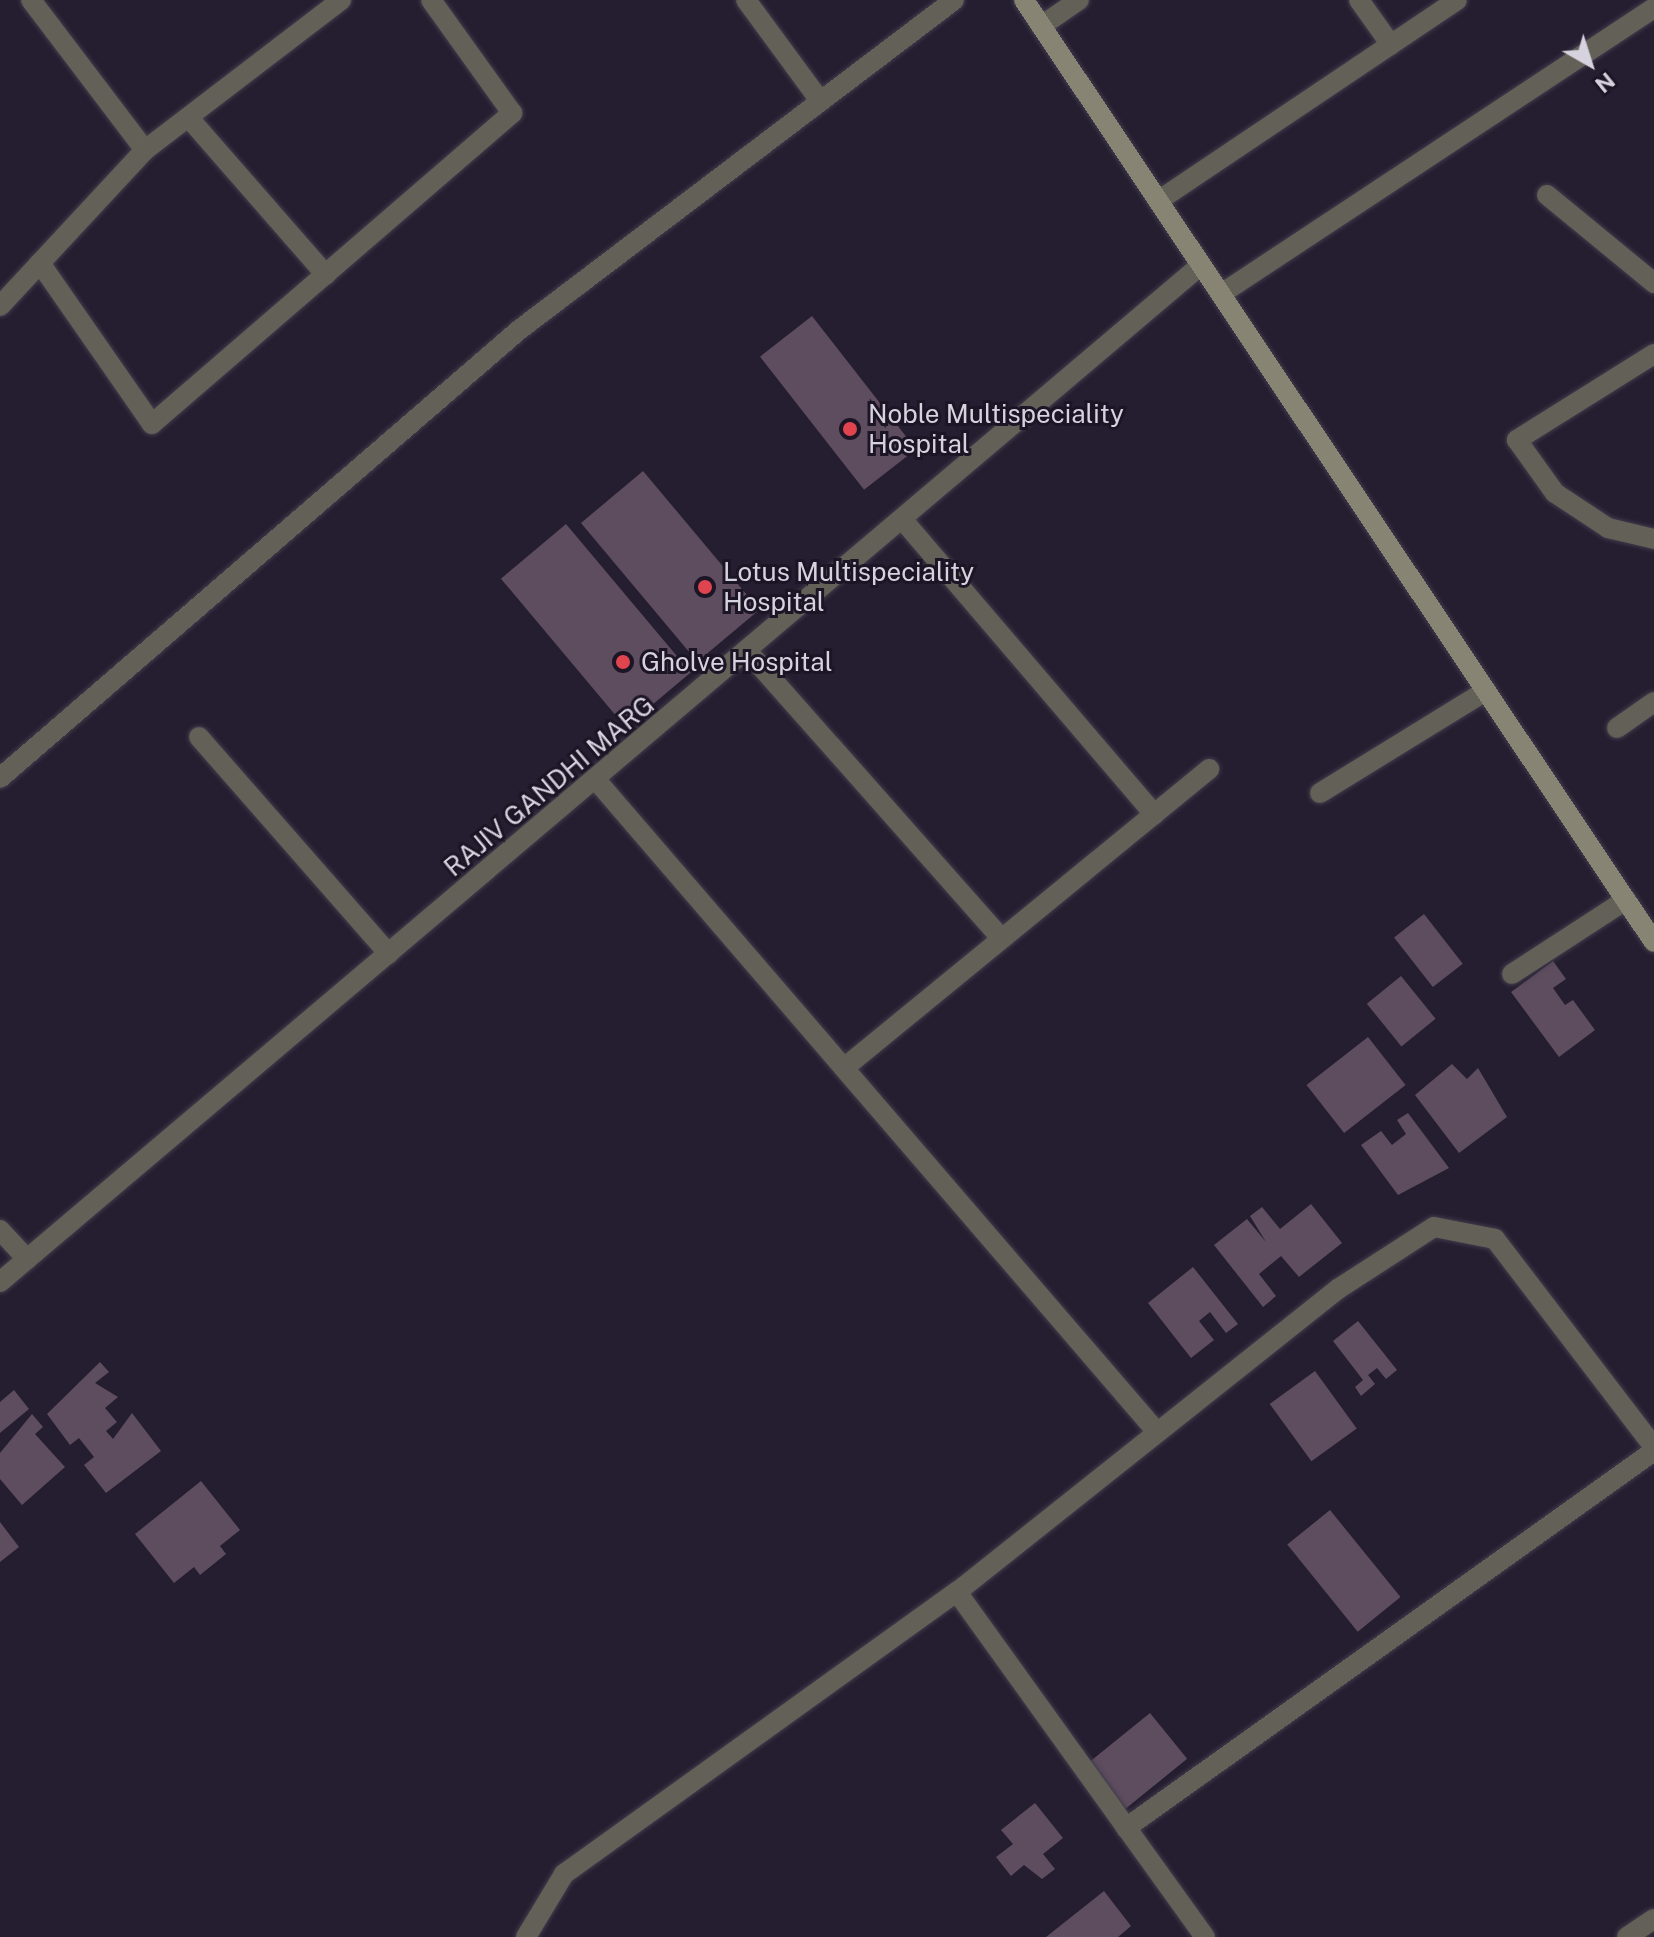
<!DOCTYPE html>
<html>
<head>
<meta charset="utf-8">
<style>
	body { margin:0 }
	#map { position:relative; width:1654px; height:1937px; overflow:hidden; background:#251e30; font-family:"Public Sans",sans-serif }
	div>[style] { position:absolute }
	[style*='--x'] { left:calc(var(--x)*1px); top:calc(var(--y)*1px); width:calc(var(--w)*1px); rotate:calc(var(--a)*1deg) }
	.building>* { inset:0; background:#5d4d5f; transform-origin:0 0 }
	.roads { filter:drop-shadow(0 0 2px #413b4c) drop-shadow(0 0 2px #413b4c) }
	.street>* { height:20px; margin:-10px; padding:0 10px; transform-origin:10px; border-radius:10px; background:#636157 }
	.secondary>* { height:20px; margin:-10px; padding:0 10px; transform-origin:10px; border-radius:10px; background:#878474 }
	.dots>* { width:22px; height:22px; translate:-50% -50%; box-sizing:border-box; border:4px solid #1c1526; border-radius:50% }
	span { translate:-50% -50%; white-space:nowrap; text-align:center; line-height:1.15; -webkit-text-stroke:6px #1c1526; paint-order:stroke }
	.poi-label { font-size:26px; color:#d6d2de }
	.left { translate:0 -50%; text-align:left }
	.street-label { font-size:26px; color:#d6d2de }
	.north { position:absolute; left:1550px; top:24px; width:80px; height:80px; -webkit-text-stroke:6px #1c1526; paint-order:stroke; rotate:141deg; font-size:22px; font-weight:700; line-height:32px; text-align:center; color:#d6d2de }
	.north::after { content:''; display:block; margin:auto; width:28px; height:36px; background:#d6d2de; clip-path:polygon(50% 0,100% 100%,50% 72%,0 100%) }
</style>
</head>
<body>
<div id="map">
	<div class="building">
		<i style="left:812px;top:316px;width:169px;height:66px;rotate:52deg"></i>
		<i style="left:643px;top:471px;width:181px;height:81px;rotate:50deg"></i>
		<i style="left:566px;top:524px;width:194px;height:85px;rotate:50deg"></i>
		<i style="left:1424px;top:914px;width:63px;height:38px;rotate:52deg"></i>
		<i style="clip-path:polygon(1553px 961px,1566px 979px,1553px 988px,1565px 1005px,1573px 1000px,1595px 1030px,1559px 1057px,1511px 992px)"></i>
		<i style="left:1401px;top:976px;width:55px;height:44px;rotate:51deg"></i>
		<i style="left:1368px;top:1037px;width:61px;height:78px;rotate:52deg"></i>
		<i style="clip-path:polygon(1452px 1064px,1467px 1079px,1478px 1068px,1507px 1117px,1459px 1153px,1415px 1095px)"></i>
		<i style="clip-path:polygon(1408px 1113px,1449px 1168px,1398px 1195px,1361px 1145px,1381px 1131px,1392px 1145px,1406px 1134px,1397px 1120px)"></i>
		<i style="clip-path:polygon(1311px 1204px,1342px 1243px,1299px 1277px,1281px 1256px,1259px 1274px,1276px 1296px,1263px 1307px,1214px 1245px,1247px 1219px,1266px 1242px,1250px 1216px,1262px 1207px,1280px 1229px)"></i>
		<i style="clip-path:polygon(1193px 1267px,1238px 1324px,1226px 1333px,1210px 1312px,1199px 1321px,1214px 1340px,1191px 1358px,1148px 1303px)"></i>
		<i style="clip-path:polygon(1358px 1321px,1397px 1370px,1386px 1379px,1377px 1368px,1368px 1375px,1375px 1384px,1361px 1396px,1355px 1387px,1363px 1380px,1333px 1341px)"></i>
		<i style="clip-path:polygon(100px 1362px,109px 1372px,95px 1383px,118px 1397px,105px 1408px,117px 1422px,106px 1431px,113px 1439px,132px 1413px,161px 1451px,106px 1493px,84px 1465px,94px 1457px,79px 1438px,70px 1445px,47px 1414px)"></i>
		<i style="left:1315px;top:1371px;width:71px;height:56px;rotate:54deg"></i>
		<i style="clip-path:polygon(14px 1390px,29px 1409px,0 1433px,0 1402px)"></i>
		<i style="clip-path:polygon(32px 1414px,43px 1427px,35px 1434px,65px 1467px,22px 1505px,0 1479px,0 1453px)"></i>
		<i style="clip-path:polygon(201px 1481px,240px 1530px,220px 1546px,226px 1554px,200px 1575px,194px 1567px,174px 1583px,135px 1534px)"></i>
		<i style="left:1330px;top:1510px;width:112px;height:55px;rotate:51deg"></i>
		<i style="clip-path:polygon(0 1522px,19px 1547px,0 1562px)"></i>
		<i style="left:1150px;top:1713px;width:59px;height:80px;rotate:51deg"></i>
		<i style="clip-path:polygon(1035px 1803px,1063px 1838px,1043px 1854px,1055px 1869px,1042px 1879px,1024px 1865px,1011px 1876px,996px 1857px,1013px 1844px,1001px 1830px)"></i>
		<i style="clip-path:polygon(1104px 1891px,1131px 1926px,1118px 1937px,1046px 1937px)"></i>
	</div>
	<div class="roads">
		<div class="street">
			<i style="--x:31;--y:0;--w:188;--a:52.8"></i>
			<i style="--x:746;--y:0;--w:122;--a:53.7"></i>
			<i style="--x:1359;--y:0;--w:55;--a:54.6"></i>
			<i style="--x:1041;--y:26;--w:46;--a:-34.4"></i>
			<i style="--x:189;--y:118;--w:208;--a:48.9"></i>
			<i style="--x:1547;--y:195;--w:139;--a:39.4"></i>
			<i style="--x:1158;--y:201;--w:360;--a:-33.9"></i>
			<i style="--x:40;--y:263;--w:196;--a:55.2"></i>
			<i style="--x:152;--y:424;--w:476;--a:-40.8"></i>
			<i style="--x:512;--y:113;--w:139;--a:-125.6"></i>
			<i style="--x:1221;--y:294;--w:519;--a:-33.45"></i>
			<i style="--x:0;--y:306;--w:213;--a:-47.1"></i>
			<i style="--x:145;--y:150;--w:247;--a:-37.4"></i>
			<i style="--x:1654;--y:354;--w:162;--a:147.9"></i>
			<i style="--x:1517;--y:440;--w:65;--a:54.4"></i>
			<i style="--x:1555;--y:493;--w:64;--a:33.4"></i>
			<i style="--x:1608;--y:528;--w:47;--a:13.4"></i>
			<i style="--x:903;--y:520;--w:387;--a:49.5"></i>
			<i style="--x:748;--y:652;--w:383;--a:48.5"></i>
			<i style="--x:1617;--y:728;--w:45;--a:-35.1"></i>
			<i style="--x:199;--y:737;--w:288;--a:48.8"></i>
			<i style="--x:0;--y:778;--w:686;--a:-40.8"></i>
			<i style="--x:519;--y:330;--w:546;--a:-37.18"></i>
			<i style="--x:597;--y:781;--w:859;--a:49.3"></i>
			<i style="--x:1320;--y:793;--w:195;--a:-31.6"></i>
			<i style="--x:1512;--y:974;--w:136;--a:-33"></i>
			<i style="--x:844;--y:1068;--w:472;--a:-39.3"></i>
			<i style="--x:0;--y:1230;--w:40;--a:47"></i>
			<i style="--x:0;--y:1282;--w:1574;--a:-40.26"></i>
			<i style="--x:957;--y:1592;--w:425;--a:54.3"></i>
			<i style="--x:1126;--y:1828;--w:649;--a:-35.53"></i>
			<i style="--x:526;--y:1937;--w:74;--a:-58.9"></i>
			<i style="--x:564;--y:1874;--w:484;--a:-35.7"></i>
			<i style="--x:957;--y:1592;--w:487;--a:-38.5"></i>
			<i style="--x:1338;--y:1289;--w:114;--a:-32.9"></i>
			<i style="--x:1434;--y:1227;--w:62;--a:11.1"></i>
			<i style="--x:1495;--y:1239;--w:262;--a:52.6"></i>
			<i style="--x:1627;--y:1937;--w:32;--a:-34"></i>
		</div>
		<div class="secondary">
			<i style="--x:1024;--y:0;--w:1133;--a:56.23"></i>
		</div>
	</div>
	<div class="dots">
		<i style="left:850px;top:429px;background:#e0444e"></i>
		<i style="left:705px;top:587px;background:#e0444e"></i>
		<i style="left:623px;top:662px;background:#e0444e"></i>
	</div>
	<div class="poi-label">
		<span class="left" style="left:868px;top:429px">Noble Multispeciality<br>Hospital</span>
		<span class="left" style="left:723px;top:587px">Lotus Multispeciality<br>Hospital</span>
		<span class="left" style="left:641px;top:662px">Gholve Hospital</span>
	</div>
	<div class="street-label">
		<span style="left:549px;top:786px;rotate:-40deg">RAJIV GANDHI MARG</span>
	</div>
	<div class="north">N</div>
</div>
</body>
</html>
